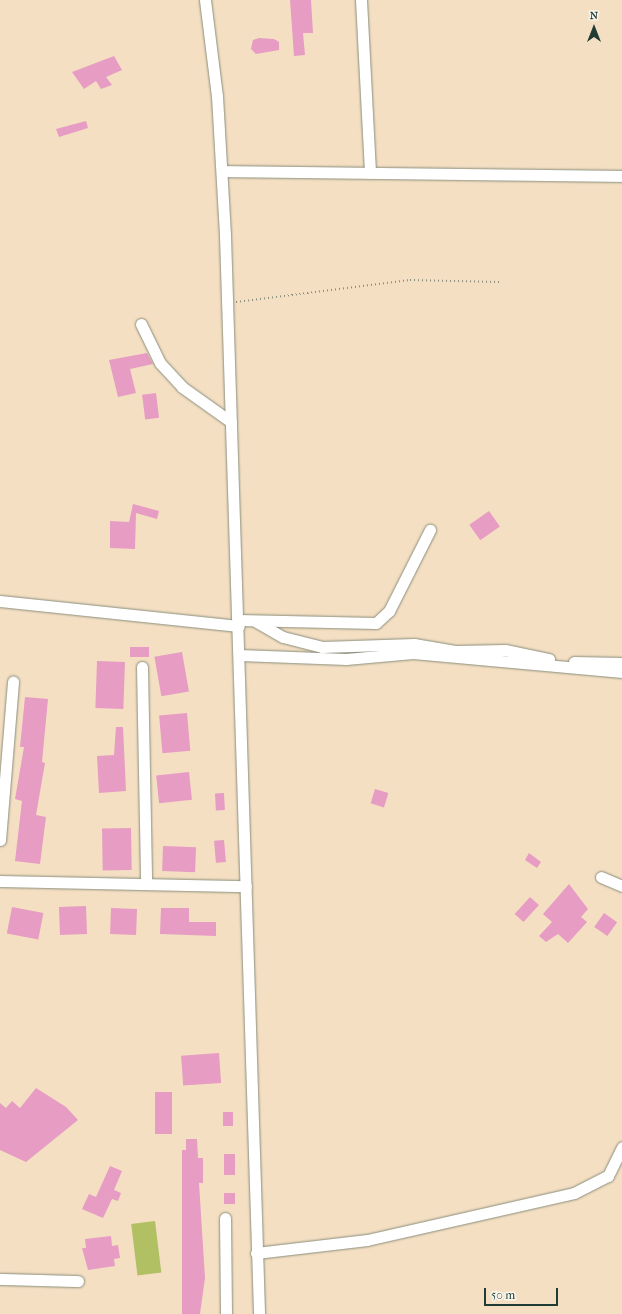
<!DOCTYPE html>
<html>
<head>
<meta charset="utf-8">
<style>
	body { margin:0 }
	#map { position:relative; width:622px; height:1314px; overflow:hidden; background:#f4dfc3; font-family:"IM FELL French Canon",serif }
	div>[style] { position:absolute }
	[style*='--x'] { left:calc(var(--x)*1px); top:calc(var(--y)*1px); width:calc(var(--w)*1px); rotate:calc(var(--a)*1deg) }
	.green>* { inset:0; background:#b0c062; transform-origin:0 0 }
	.building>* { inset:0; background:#e69cc3; transform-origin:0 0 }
	.path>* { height:2px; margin-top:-1px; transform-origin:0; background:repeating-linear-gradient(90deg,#8a8e7c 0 1px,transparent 0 4px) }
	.roads { filter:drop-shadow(0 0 1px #8a8e7c) drop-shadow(0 0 1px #8a8e7c) }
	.minor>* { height:11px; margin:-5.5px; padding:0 5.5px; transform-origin:5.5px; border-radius:5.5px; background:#fff }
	span { translate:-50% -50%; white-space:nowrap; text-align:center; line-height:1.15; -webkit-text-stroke:3px #fbf7ec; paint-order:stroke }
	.north { position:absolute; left:574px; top:8px; width:40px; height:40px; -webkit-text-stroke:3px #fbf7ec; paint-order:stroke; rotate:0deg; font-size:11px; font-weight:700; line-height:16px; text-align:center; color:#1f3d34 }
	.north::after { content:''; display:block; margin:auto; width:14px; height:18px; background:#1f3d34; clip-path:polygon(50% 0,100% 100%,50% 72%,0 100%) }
	.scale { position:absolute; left:484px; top:1288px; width:74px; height:18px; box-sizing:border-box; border:2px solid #1f3d34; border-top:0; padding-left:5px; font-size:12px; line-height:14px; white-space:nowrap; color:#1f3d34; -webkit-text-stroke:3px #fbf7ec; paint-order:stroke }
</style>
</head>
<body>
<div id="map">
	<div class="green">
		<i style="left:155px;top:1221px;width:52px;height:24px;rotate:83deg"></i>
	</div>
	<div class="building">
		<i style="clip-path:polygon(290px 0,311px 0,313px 33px,303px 33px,305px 55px,294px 56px)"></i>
		<i style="clip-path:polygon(259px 38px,274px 39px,279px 42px,279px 50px,256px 54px,251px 49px,253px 40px)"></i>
		<i style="clip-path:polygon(114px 56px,122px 70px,106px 77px,112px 85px,101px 89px,96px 81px,84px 89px,72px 72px)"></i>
		<i style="clip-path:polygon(86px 121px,88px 128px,59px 137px,56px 129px)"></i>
		<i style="clip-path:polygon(147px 353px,153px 364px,130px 369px,136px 393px,118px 397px,109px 360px)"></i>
		<i style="left:156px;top:393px;width:25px;height:14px;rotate:83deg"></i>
		<i style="clip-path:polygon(133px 504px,159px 511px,157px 519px,136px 513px,135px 549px,110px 548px,110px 521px,129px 522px)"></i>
		<i style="left:489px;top:511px;width:19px;height:24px;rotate:55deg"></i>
		<i style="left:130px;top:647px;width:19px;height:10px"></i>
		<i style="left:182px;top:652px;width:40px;height:28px;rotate:80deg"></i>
		<i style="left:97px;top:661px;width:28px;height:47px;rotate:2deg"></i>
		<i style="clip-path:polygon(25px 697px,48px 699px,42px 762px,45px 763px,36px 815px,46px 817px,40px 864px,15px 861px,22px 801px,15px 799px,24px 747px,20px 747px)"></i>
		<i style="left:187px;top:713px;width:38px;height:28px;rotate:85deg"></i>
		<i style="clip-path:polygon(116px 727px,123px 727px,126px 791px,99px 793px,97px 756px,114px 755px)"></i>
		<i style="left:189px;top:772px;width:28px;height:33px;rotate:84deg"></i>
		<i style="left:375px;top:789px;width:14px;height:15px;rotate:17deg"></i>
		<i style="left:224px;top:793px;width:17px;height:9px;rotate:87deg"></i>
		<i style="left:131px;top:828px;width:42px;height:29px;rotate:89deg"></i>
		<i style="left:224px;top:840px;width:22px;height:10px;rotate:85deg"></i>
		<i style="left:163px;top:846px;width:33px;height:25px;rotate:2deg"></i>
		<i style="clip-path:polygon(529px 853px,541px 862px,537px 868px,525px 860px)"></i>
		<i style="clip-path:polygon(569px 884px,588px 909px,581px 917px,587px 922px,568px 943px,558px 934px,546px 942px,539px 936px,552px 922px,543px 914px)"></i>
		<i style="left:530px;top:897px;width:12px;height:23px;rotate:42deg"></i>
		<i style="left:86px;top:906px;width:28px;height:27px;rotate:88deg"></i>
		<i style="left:12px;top:907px;width:32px;height:27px;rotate:11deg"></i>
		<i style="left:111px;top:908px;width:26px;height:26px;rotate:2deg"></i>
		<i style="clip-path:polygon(161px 908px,189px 908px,189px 922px,216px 922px,216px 936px,160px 934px)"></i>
		<i style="left:604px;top:913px;width:16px;height:17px;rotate:35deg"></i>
		<i style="left:219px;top:1053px;width:30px;height:38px;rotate:86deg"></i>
		<i style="clip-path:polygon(36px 1088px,66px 1107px,78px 1120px,26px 1162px,0 1150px,0 1103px,6px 1108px,12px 1101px,20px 1108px)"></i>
		<i style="left:155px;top:1092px;width:17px;height:42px"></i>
		<i style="left:223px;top:1112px;width:10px;height:14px"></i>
		<i style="clip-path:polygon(186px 1139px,197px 1139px,198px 1158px,203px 1158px,203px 1183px,199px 1183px,205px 1278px,200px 1314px,182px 1314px,182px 1150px,186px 1150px)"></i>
		<i style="left:224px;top:1154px;width:11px;height:21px"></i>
		<i style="clip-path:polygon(110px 1166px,122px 1171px,114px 1190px,121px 1193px,118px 1201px,112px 1199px,103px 1218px,82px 1209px,89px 1194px,96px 1197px)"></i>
		<i style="left:224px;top:1193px;width:11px;height:11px"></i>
		<i style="clip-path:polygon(111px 1236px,112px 1246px,118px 1245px,120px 1258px,114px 1259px,115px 1266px,88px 1270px,82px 1248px,86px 1248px,85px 1239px)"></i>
	</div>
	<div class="path">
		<i style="--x:236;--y:302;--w:175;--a:-7.2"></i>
		<i style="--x:410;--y:280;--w:89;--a:1.3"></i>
	</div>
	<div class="roads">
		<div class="minor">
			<i style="--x:205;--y:0;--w:97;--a:82.9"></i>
			<i style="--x:217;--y:96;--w:140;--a:86.7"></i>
			<i style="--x:225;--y:236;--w:1079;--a:88.19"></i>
			<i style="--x:361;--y:0;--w:173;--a:87"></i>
			<i style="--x:222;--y:171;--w:400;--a:0.7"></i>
			<i style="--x:141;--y:324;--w:43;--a:64"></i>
			<i style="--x:160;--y:363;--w:33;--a:47"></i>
			<i style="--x:182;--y:387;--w:60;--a:35.5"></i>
			<i style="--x:0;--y:601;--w:240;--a:6"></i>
			<i style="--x:238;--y:620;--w:138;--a:1.2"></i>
			<i style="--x:376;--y:623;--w:18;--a:-43"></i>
			<i style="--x:389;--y:611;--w:91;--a:-63.2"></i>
			<i style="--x:255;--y:621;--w:32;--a:30"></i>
			<i style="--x:283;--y:637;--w:40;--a:14.4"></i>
			<i style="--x:322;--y:647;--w:92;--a:-1.9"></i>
			<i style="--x:414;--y:644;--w:43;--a:9.5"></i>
			<i style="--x:456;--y:651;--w:49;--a:-1.2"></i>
			<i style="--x:505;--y:650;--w:45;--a:11.6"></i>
			<i style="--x:239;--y:655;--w:107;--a:2.1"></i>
			<i style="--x:346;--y:659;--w:67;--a:-5.1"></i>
			<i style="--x:413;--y:653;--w:210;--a:5.2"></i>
			<i style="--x:574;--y:662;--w:48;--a:1.2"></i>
			<i style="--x:142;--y:667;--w:217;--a:88.9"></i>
			<i style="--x:0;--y:840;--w:159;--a:-85.3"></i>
			<i style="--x:601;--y:877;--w:23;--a:23"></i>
			<i style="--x:0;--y:881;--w:246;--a:1.2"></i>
			<i style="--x:225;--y:1218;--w:96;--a:89.4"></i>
			<i style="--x:256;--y:1253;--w:112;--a:-6.7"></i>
			<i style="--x:367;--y:1240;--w:212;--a:-12.8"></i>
			<i style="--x:574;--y:1193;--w:38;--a:-27"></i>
			<i style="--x:608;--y:1176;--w:32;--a:-64"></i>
			<i style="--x:0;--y:1279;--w:78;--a:1.5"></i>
		</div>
	</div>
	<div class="north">N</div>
	<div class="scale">50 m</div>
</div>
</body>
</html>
